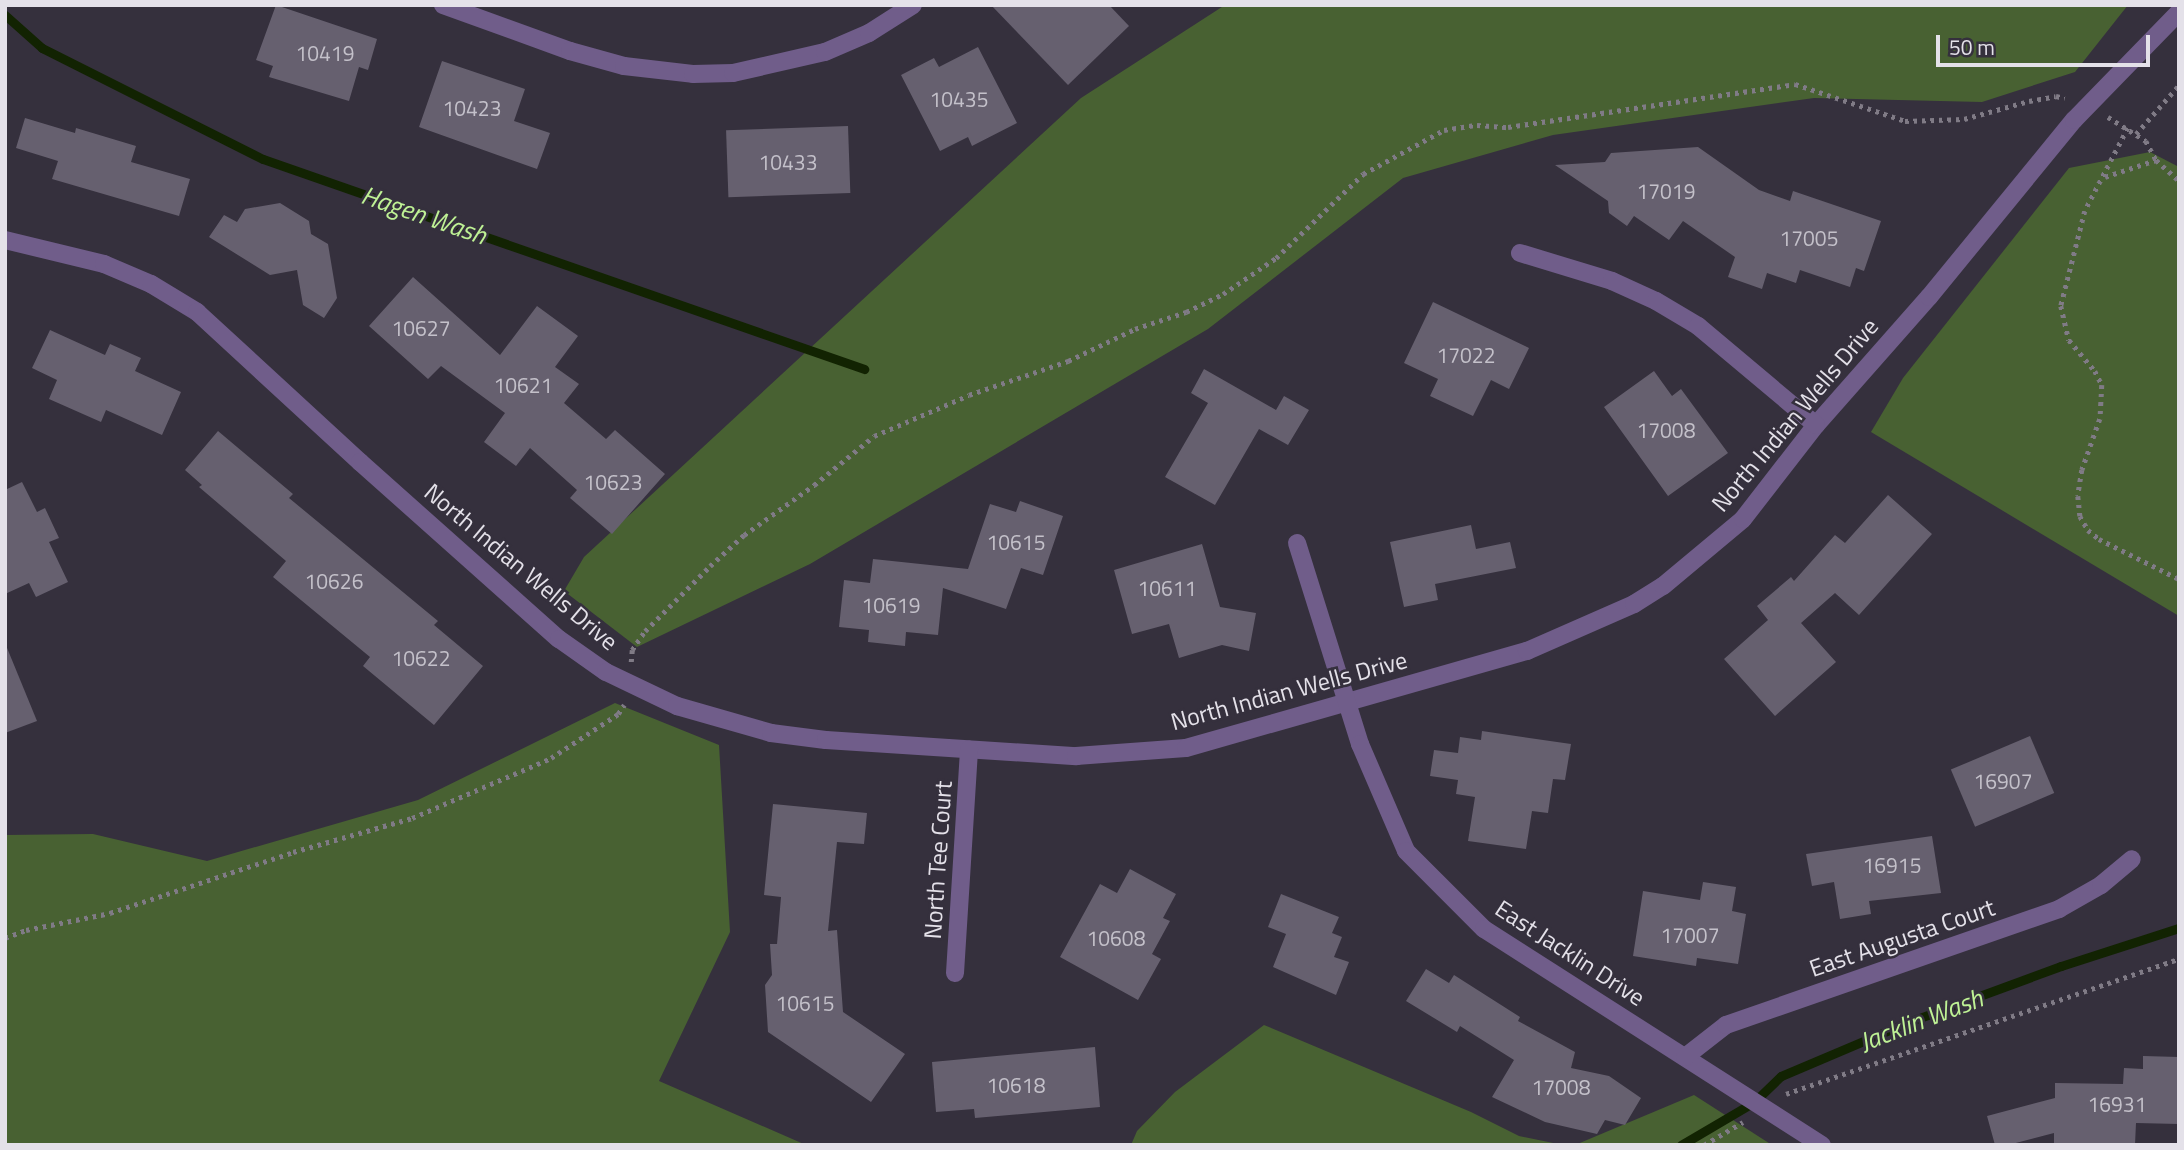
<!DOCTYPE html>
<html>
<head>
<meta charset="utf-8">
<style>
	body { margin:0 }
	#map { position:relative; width:2184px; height:1150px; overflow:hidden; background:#35303d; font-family:"Titillium Web",sans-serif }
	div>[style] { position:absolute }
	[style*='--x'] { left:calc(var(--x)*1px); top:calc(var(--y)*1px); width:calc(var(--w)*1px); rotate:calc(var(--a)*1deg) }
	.green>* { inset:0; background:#486132 }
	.stream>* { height:9px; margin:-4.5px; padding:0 4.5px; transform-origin:4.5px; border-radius:4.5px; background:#122302 }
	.building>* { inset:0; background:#66606f; transform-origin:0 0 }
	.path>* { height:4.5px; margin-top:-2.25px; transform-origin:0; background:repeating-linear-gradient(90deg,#807b86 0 3.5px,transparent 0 8.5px) }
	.street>* { height:18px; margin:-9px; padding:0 9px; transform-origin:9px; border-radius:9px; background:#705d8a }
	span { translate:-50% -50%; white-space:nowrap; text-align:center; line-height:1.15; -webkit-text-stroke:5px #35303d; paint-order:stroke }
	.number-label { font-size:21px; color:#c4c1ca }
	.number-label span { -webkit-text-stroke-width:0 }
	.street-label { font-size:24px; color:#e4e1e9 }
	.water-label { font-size:26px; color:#bff295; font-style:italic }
	.frame { position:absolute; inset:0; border:7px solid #e4e1e9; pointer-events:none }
	.scale { position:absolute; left:1936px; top:35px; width:214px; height:32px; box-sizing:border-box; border:4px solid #e4e1e9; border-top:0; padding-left:9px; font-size:21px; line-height:24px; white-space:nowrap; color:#e4e1e9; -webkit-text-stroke:5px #35303d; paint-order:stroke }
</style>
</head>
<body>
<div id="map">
	<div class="green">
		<i style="clip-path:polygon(1225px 5px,2128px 5px,2075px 72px,1982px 102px,1814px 98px,1553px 135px,1403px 178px,1208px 329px,810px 564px,637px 647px,564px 591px,584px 557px,1081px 98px)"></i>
		<i style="clip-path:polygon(2150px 152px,2179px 167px,2179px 616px,1871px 432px,1903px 378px,2069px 168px)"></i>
		<i style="clip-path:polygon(615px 703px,719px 745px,730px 932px,659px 1081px,806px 1145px,5px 1145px,5px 835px,93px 834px,207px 861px,418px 800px)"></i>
		<i style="clip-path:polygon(1264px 1025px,1471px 1112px,1519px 1136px,1563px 1145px,1131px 1145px,1137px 1131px,1175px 1092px)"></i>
		<i style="clip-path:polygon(1694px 1095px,1772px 1145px,1575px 1145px)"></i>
	</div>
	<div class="stream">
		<i style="--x:5;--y:15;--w:50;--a:41.7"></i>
		<i style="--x:42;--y:48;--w:247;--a:26.7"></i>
		<i style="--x:263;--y:159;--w:637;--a:19.26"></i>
		<i style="--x:1681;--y:1145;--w:85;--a:-30.5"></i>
		<i style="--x:1754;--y:1102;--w:37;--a:-44"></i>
		<i style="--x:1781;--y:1076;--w:136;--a:-23"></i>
		<i style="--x:1906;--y:1023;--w:165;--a:-20.2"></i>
		<i style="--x:2061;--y:966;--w:124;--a:-17.9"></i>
	</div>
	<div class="building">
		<i style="clip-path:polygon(276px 5px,377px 39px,368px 70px,359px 67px,349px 101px,269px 77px,273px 66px,256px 60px)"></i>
		<i style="clip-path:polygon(991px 5px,1109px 5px,1129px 26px,1068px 85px)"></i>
		<i style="clip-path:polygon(978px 47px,1017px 123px,972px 146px,968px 137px,940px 151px,901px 75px,934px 58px,939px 67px)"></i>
		<i style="clip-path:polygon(442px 61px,525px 89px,514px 121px,550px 133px,537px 169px,419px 127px)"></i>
		<i style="clip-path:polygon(25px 118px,75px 133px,76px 128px,136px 146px,131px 162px,190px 179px,179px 216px,52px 179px,58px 161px,16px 148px)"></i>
		<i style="left:848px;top:126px;width:67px;height:122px;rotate:88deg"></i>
		<i style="clip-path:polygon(1698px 147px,1759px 190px,1790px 201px,1793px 191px,1881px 221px,1864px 271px,1856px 268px,1850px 287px,1800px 270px,1796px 283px,1767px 273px,1762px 289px,1728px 277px,1735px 257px,1683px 221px,1669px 240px,1634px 216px,1627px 226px,1609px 213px,1608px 201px,1555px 165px,1605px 162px,1611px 153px)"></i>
		<i style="clip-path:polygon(280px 203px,309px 221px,311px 234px,328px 244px,337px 298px,324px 318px,303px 305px,297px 270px,270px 275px,209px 237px,224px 215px,237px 222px,245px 209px)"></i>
		<i style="clip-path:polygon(413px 277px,500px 355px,537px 306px,578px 336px,555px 367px,579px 384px,564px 403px,606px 439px,615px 430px,665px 474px,612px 534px,570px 498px,577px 490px,530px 448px,516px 466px,484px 442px,505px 413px,441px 366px,428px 379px,369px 326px)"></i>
		<i style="clip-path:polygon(1433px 302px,1529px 348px,1509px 389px,1491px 380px,1473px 416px,1430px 396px,1438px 379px,1404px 363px)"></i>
		<i style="clip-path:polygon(50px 330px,105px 355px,110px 344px,141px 358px,135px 371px,181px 392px,162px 435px,106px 410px,101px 422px,49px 399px,57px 380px,32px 368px)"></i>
		<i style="clip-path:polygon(1204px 369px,1276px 410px,1284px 396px,1309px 410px,1288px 445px,1259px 429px,1215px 505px,1165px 477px,1208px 403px,1191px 393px)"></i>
		<i style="clip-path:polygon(1654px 371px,1672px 396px,1681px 389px,1728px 453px,1668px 496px,1604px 407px)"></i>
		<i style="clip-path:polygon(218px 431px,293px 494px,289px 498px,438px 621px,434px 625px,483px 666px,434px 725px,363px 666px,370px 657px,273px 577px,286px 561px,199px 487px,202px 485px,185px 470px)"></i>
		<i style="clip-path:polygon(22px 482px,37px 512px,45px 508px,59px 538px,49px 542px,68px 582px,36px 597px,29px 583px,5px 594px,5px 490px)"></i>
		<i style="clip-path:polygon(1888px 495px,1932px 534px,1859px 615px,1835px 593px,1801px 623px,1836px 662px,1775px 716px,1724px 659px,1768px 620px,1757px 606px,1791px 577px,1794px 581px,1835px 535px,1845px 543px)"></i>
		<i style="clip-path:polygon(1020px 501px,1063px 516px,1043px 575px,1021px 568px,1006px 609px,943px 588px,938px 635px,906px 632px,905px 646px,868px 642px,869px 630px,839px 627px,844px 580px,870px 583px,873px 559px,968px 569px,990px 504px,1016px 512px)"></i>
		<i style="clip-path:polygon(1471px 525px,1476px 549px,1510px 542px,1516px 568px,1435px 584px,1438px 600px,1404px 607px,1390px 542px)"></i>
		<i style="clip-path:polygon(1202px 544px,1220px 607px,1256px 613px,1249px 651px,1222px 645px,1179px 658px,1169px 624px,1132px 634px,1114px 570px)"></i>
		<i style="clip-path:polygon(5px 643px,37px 721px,5px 733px)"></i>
		<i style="clip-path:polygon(1482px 731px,1571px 744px,1565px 780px,1553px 779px,1548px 813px,1532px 811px,1526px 849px,1468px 841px,1475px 797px,1456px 794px,1458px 780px,1430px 776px,1434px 750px,1458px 753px,1460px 737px,1481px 740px)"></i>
		<i style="left:2030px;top:736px;width:62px;height:86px;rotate:67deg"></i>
		<i style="clip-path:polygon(773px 804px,867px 813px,864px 844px,837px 842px,828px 931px,837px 930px,843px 1012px,905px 1054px,871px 1102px,768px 1032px,765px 985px,772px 975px,770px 944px,777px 944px,781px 897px,764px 895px)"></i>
		<i style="clip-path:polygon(1932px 836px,1941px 893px,1869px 901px,1871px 914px,1840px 919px,1834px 882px,1812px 886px,1806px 854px)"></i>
		<i style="clip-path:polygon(1130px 869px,1176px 894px,1163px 918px,1170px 921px,1152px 954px,1161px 959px,1138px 1000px,1060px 957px,1100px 884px,1117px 893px)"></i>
		<i style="clip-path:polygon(1703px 882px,1736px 887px,1732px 911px,1746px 914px,1738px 964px,1697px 958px,1696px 966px,1633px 956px,1643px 891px,1700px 900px)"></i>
		<i style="clip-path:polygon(1281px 894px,1339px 917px,1332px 933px,1342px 937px,1334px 957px,1349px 962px,1336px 995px,1273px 967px,1286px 934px,1268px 927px)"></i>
		<i style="clip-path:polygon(1426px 969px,1449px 983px,1454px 975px,1520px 1017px,1518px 1021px,1575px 1052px,1571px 1068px,1609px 1076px,1641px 1098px,1625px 1125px,1605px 1120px,1597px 1134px,1545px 1122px,1492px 1097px,1514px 1060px,1460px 1026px,1457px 1032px,1406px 1001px)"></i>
		<i style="clip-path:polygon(1095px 1047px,1100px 1107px,975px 1118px,974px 1109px,936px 1112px,932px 1062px)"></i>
		<i style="clip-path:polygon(2143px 1056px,2179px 1057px,2179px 1124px,2136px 1123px,2135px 1145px,2054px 1145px,2054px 1133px,2008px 1145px,1995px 1145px,1987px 1116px,2055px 1098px,2055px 1083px,2123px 1084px,2124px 1068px,2143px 1069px)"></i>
	</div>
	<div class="path">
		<i style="--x:2108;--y:117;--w:45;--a:32.3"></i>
		<i style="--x:2146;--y:141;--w:21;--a:62"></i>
		<i style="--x:2156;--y:160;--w:31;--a:42"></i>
		<i style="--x:2128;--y:128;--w:93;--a:117.4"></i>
		<i style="--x:2085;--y:211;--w:98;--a:104.2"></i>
		<i style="--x:2061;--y:306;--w:35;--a:77"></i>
		<i style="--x:2069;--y:340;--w:40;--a:50"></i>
		<i style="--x:2095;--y:371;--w:16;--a:63"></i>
		<i style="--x:2102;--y:385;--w:34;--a:93"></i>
		<i style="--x:2100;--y:419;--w:54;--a:109.4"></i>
		<i style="--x:2082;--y:470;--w:26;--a:99"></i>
		<i style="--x:2078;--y:496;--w:20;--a:84"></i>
		<i style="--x:2080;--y:516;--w:16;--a:60"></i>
		<i style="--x:2088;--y:530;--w:14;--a:39"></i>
		<i style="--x:2099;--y:539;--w:89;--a:26.6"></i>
		<i style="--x:2136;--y:134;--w:65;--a:-48.7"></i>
		<i style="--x:2105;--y:177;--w:54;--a:-18.4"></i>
		<i style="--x:631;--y:662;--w:12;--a:-85"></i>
		<i style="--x:632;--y:650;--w:23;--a:-56"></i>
		<i style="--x:645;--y:631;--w:92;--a:-45"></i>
		<i style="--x:710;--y:566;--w:46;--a:-42.4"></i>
		<i style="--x:744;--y:535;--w:86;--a:-35.5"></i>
		<i style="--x:814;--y:485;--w:77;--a:-39.2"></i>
		<i style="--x:874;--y:436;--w:103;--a:-23.3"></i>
		<i style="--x:969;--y:395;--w:105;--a:-19"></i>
		<i style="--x:1068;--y:361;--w:74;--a:-25.5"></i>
		<i style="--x:1135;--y:329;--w:54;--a:-18.4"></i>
		<i style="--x:1186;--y:312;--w:41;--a:-25.9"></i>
		<i style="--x:1223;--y:294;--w:64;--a:-34.2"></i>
		<i style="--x:1276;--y:258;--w:121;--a:-44"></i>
		<i style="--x:1363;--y:174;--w:92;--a:-28.5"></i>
		<i style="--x:1444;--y:130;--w:33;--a:-9"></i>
		<i style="--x:1477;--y:125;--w:31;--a:4"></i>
		<i style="--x:1508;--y:127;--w:290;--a:-8.5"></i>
		<i style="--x:1795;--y:84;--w:116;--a:18.6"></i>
		<i style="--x:1905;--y:121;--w:59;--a:-1.9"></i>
		<i style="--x:1964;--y:119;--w:67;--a:-15.5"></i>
		<i style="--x:2029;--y:101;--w:27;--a:-10"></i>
		<i style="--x:2056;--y:96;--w:9;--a:13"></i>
		<i style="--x:5;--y:938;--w:22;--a:-21"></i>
		<i style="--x:26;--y:930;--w:86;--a:-11.4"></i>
		<i style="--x:110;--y:913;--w:193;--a:-18.4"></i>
		<i style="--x:293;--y:852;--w:124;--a:-15.9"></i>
		<i style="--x:412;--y:818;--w:151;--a:-23.3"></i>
		<i style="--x:551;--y:758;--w:80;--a:-33.3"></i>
		<i style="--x:618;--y:714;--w:11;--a:-56"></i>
		<i style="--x:1786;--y:1094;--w:416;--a:-19"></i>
		<i style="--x:1704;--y:1145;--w:45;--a:-30.5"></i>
	</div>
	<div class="street">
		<i style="--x:443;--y:5;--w:135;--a:19.9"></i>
		<i style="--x:570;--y:51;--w:56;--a:15.5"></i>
		<i style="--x:624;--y:66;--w:69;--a:6.6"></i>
		<i style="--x:693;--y:74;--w:40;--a:-1.4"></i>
		<i style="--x:733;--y:73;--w:94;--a:-12.9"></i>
		<i style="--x:825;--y:52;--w:48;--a:-23.4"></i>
		<i style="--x:869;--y:33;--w:52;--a:-32.5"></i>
		<i style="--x:5;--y:240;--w:102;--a:13.6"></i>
		<i style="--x:104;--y:264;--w:51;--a:23.1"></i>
		<i style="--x:151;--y:284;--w:54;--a:31.3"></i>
		<i style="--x:197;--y:312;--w:222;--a:42.6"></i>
		<i style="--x:360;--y:462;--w:266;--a:41.7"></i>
		<i style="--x:559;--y:639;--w:57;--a:35.1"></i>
		<i style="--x:606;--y:672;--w:79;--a:25.6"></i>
		<i style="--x:677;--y:706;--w:98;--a:16"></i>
		<i style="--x:771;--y:733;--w:55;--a:7.3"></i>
		<i style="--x:826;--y:740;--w:251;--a:3.7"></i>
		<i style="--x:1076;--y:756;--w:110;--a:-4.2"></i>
		<i style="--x:1186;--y:748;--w:355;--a:-15.9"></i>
		<i style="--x:1527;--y:651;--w:117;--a:-23.7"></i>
		<i style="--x:1634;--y:604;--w:34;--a:-32"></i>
		<i style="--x:1663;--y:586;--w:104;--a:-39.9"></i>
		<i style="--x:1743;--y:519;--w:119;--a:-52.2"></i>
		<i style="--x:1816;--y:425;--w:171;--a:-48.6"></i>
		<i style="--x:1929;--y:297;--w:229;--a:-50.7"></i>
		<i style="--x:2074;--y:120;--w:151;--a:-45.8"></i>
		<i style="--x:1520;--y:253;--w:96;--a:16.9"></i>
		<i style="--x:1612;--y:281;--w:48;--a:24.4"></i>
		<i style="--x:1656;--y:301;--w:49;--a:30.8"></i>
		<i style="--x:1698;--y:326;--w:154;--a:40"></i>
		<i style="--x:1297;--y:543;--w:211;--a:72.6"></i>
		<i style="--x:1360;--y:744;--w:116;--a:66.7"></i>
		<i style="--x:1406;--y:851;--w:110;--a:45"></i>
		<i style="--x:1484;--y:929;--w:401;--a:32.6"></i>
		<i style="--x:955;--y:973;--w:224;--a:-86.4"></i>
		<i style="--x:1685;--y:1057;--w:52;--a:-38"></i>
		<i style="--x:1726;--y:1025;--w:353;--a:-19.2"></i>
		<i style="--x:2059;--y:909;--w:48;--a:-29.7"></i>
		<i style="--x:2101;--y:885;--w:40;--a:-40"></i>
	</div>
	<div class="number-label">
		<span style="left:325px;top:53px">10419</span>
		<span style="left:959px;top:99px">10435</span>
		<span style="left:472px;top:108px">10423</span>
		<span style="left:788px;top:162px">10433</span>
		<span style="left:1666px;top:191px">17019</span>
		<span style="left:1809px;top:238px">17005</span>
		<span style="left:421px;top:328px">10627</span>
		<span style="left:1466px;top:355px">17022</span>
		<span style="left:523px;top:385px">10621</span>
		<span style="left:1666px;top:430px">17008</span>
		<span style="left:613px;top:482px">10623</span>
		<span style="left:1016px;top:542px">10615</span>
		<span style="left:334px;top:581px">10626</span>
		<span style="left:1167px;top:588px">10611</span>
		<span style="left:891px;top:605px">10619</span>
		<span style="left:421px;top:658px">10622</span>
		<span style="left:2003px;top:781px">16907</span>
		<span style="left:1892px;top:865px">16915</span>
		<span style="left:1690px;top:935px">17007</span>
		<span style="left:1116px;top:938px">10608</span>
		<span style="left:805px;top:1003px">10615</span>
		<span style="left:1016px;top:1085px">10618</span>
		<span style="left:1561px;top:1087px">17008</span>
		<span style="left:2117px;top:1104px">16931</span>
	</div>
	<div class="street-label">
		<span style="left:1795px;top:415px;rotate:-50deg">North Indian Wells Drive</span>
		<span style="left:521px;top:567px;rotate:40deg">North Indian Wells Drive</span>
		<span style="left:1289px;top:691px;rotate:-15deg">North Indian Wells Drive</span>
		<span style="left:938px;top:860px;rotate:-86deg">North Tee Court</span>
		<span style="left:1902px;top:938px;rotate:-19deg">East Augusta Court</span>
		<span style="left:1570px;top:953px;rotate:33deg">East Jacklin Drive</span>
	</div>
	<div class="water-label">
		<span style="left:424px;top:215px;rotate:19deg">Hagen Wash</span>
		<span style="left:1921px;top:1020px;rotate:-21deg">Jacklin Wash</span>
	</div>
	<div class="frame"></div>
	<div class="scale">50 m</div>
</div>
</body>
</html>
